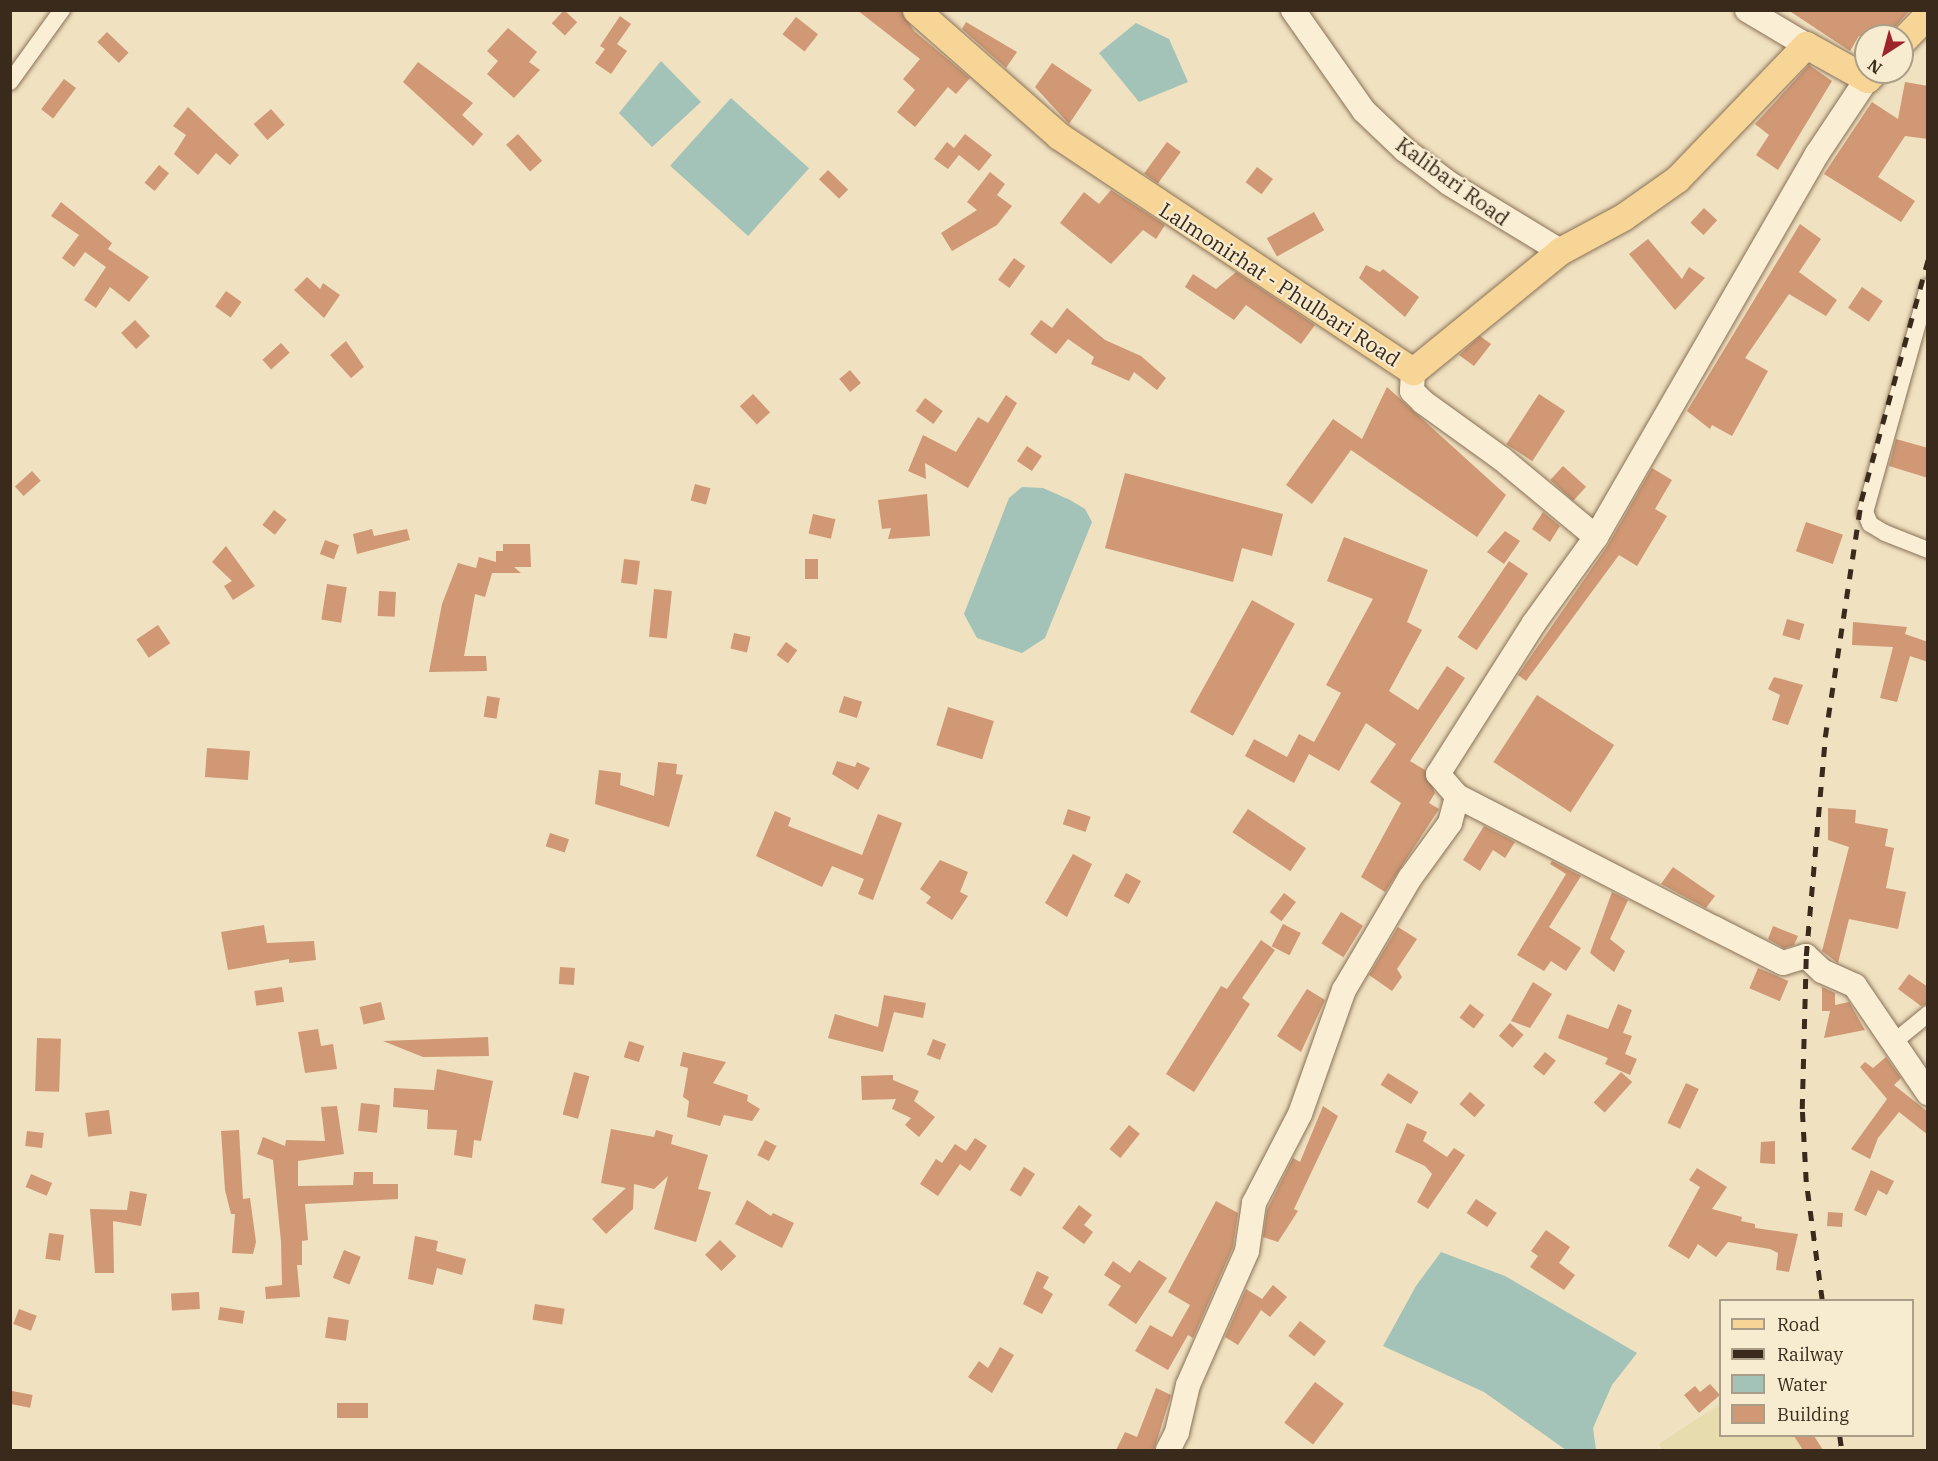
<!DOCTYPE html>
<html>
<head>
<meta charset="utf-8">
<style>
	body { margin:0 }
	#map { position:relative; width:1938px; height:1461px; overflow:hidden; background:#f0e1c0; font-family:"IBM Plex Serif",serif }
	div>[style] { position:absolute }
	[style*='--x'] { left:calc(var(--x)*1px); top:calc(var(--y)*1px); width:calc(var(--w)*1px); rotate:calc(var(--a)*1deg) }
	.farmland>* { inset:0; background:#e6dcad }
	.water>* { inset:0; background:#a3c2b8; transform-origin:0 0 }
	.building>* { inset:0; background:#d09874; transform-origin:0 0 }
	.roads { filter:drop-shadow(0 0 2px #8a7157) drop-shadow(0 0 2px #8a7157) }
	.street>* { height:16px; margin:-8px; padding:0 8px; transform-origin:8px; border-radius:8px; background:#faeed4 }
	.secondary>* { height:24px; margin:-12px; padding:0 12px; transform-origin:12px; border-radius:12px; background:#faeed4 }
	.primary>* { height:27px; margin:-13.5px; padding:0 13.5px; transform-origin:13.5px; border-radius:13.5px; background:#f6d596 }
	.rail>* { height:4.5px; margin-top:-2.25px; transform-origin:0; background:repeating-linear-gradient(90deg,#392a1c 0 10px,transparent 0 20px) }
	span { translate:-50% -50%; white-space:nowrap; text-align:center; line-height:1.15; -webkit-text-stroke:4.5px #f7ebd0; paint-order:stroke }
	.street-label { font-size:21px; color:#392a1c }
	.frame { position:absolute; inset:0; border:12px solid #392a1c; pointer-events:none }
	.legend { position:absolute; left:1719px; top:1299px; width:195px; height:138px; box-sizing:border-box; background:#f7ebd0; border:2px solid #ab9e88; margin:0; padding:8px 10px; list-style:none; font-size:18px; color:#392a1c }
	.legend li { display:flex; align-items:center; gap:12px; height:30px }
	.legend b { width:30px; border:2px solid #ab9e88 }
	.north { position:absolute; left:1854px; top:24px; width:60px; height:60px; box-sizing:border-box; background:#f7ebd0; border:2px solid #ab9e88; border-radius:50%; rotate:216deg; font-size:16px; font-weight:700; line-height:24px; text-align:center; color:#392a1c }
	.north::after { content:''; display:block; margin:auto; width:21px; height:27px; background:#9d2428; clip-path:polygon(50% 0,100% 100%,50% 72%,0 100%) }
</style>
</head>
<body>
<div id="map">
	<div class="farmland">
		<i style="clip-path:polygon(1720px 1404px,1720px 1436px,1814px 1436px,1816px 1450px,1663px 1450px,1659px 1444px)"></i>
	</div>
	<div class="water">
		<i style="clip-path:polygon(1136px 23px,1169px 39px,1188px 82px,1139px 102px,1099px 53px)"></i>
		<i style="clip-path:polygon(661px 61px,701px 102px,652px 147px,619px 113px)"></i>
		<i style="left:731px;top:98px;width:105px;height:91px;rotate:42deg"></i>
		<i style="clip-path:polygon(1022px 487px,1043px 488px,1070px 500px,1085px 509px,1092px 522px,1045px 638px,1022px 653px,977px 638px,964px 614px,1009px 498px)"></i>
		<i style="clip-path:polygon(1441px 1252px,1505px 1276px,1637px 1353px,1612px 1385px,1593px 1428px,1596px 1450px,1566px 1450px,1484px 1392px,1383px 1346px,1416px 1286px)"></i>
	</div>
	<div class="building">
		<i style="left:564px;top:10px;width:18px;height:18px;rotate:43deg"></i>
		<i style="clip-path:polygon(857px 10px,901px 10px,914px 31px,970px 78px,956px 94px,948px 87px,915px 127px,897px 112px,915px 90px,903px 79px,920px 59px)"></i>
		<i style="clip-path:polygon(1788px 10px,1910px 10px,1887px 36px,1859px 36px,1850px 51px)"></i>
		<i style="clip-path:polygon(620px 16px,631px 24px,617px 44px,627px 51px,611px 74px,595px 63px,605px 49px,600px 46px)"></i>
		<i style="left:796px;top:17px;width:28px;height:22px;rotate:38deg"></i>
		<i style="clip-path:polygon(966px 22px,1017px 52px,1006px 68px,962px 29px)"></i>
		<i style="clip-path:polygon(508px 28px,537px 52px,529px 62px,540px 70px,514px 98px,487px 74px,498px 61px,487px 51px)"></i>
		<i style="left:107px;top:32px;width:30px;height:14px;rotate:44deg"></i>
		<i style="clip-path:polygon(418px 62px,473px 103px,462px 115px,483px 134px,473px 146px,403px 82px)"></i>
		<i style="clip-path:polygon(1052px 63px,1092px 90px,1069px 124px,1035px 87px)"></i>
		<i style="clip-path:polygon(1809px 65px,1832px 81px,1778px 170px,1756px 155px,1769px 135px,1755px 124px)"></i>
		<i style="left:64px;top:79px;width:15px;height:38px;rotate:37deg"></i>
		<i style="clip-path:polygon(1905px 82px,1928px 86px,1928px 139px,1905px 136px,1878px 177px,1915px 201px,1901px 222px,1824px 174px,1872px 102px,1898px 119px)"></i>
		<i style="clip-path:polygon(188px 107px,239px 155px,230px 165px,216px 153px,198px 175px,174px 154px,186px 135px,173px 126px)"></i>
		<i style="left:271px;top:109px;width:21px;height:23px;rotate:49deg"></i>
		<i style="left:518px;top:134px;width:36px;height:16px;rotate:48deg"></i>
		<i style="clip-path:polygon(965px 134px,992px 155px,979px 171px,959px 155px,948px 169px,934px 159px,947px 142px,954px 148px)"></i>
		<i style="left:1167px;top:142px;width:17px;height:39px;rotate:36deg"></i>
		<i style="left:159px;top:165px;width:13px;height:23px;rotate:39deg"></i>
		<i style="left:1257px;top:167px;width:20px;height:19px;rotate:37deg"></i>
		<i style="left:828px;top:170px;width:28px;height:13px;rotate:44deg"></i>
		<i style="clip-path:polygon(990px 172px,1005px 184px,997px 195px,1012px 206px,997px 225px,952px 251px,941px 233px,977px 210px,967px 202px)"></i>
		<i style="clip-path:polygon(1111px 190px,1165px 225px,1156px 239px,1143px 230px,1111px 264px,1060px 223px,1084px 192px,1099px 204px)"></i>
		<i style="clip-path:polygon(61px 202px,112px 243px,108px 249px,149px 277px,129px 302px,110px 287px,96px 308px,84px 300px,106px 267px,85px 252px,74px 267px,62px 258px,79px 235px,51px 216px)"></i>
		<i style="left:1704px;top:208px;width:18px;height:20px;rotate:43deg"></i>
		<i style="left:1314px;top:212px;width:21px;height:54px;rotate:61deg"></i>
		<i style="clip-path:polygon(1800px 224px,1821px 239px,1799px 272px,1837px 300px,1826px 316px,1789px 294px,1745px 358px,1768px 371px,1732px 436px,1712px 425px,1710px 429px,1687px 411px)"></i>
		<i style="clip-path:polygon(1648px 239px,1682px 279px,1689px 267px,1705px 278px,1675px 310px,1629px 254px)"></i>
		<i style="left:1014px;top:258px;width:14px;height:27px;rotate:36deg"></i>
		<i style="clip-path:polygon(1366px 265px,1380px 272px,1383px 269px,1419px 297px,1405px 317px,1359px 278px)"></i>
		<i style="clip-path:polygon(1236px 272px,1315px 325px,1301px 344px,1246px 305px,1234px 320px,1185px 287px,1193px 274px,1216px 289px)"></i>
		<i style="clip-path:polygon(307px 277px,320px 289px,323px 283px,340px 295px,324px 318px,294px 290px)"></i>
		<i style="left:1862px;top:287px;width:25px;height:25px;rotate:34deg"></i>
		<i style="left:226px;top:291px;width:19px;height:19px;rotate:35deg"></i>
		<i style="clip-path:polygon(1067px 308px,1105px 340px,1141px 356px,1166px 378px,1157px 390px,1134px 372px,1129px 381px,1091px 364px,1094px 357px,1068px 339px,1056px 354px,1030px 334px,1041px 320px,1052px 328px)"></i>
		<i style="left:135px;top:320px;width:22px;height:19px;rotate:47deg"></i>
		<i style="clip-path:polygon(1480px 336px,1491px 344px,1474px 366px,1459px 355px)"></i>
		<i style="clip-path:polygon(346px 341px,364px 367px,351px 378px,330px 355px)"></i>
		<i style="left:281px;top:343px;width:13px;height:25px;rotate:48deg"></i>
		<i style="left:850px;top:370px;width:17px;height:14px;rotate:50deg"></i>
		<i style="clip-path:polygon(1387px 387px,1506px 495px,1477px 537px,1351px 450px,1312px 504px,1286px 485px,1333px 419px,1362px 439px)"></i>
		<i style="left:753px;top:394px;width:25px;height:18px;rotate:47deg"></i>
		<i style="left:1539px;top:394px;width:31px;height:60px;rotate:33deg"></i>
		<i style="clip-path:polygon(1006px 395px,1017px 403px,968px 488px,925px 463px,926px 479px,908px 471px,923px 435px,956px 452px,978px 417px,988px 423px)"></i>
		<i style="left:925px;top:398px;width:22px;height:16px;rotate:36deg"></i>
		<i style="clip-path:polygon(1896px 439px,1928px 448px,1928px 478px,1889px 466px)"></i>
		<i style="left:1027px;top:446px;width:18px;height:18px;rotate:34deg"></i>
		<i style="left:1563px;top:466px;width:31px;height:19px;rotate:42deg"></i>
		<i style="clip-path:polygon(1652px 468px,1672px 480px,1655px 509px,1667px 516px,1637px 566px,1619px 555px,1526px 681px,1518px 675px,1608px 545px)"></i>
		<i style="left:32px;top:471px;width:13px;height:23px;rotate:48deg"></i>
		<i style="clip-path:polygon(1125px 473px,1283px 514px,1272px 556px,1242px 548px,1233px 582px,1105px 548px)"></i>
		<i style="left:695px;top:484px;width:16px;height:17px;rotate:15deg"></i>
		<i style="clip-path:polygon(927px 494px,930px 536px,888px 539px,891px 528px,882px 529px,878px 500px)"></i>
		<i style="left:274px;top:510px;width:16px;height:19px;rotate:38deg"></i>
		<i style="clip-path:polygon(1543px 512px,1560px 526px,1550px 542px,1532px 529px)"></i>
		<i style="left:813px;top:514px;width:23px;height:20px;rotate:13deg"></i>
		<i style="left:1806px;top:522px;width:39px;height:31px;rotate:19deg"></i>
		<i style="clip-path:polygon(372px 529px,374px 536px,407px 529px,410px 540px,357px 554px,353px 534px)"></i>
		<i style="clip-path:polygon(1505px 531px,1520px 541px,1504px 564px,1487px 552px)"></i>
		<i style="clip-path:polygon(1344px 537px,1428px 570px,1407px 622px,1422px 630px,1389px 691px,1418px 710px,1447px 666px,1465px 678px,1410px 761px,1425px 770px,1435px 793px,1429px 803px,1439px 809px,1385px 892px,1361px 877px,1401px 803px,1370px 782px,1396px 744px,1366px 723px,1339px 771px,1309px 754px,1294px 783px,1245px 756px,1254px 739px,1287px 757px,1299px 734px,1314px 742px,1341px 693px,1326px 685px,1373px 599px,1327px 581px)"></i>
		<i style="left:325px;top:540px;width:15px;height:15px;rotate:20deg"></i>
		<i style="clip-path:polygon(503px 544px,530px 544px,531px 567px,514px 567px,521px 573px,492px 573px,485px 597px,475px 594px,464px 656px,486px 656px,487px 671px,429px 672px,442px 604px,458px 563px,476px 568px,479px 557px,496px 562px,496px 551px,503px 551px)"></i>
		<i style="clip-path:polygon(226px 546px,255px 586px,233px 600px,224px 586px,232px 581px,212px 562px)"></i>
		<i style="left:624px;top:559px;width:16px;height:24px;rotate:7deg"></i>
		<i style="left:805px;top:559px;width:13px;height:20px"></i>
		<i style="left:1509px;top:561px;width:23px;height:92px;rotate:34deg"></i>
		<i style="left:327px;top:584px;width:20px;height:36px;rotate:9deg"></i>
		<i style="left:654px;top:589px;width:18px;height:48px;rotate:6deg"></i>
		<i style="left:379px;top:591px;width:17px;height:25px;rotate:3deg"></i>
		<i style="left:1252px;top:600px;width:49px;height:128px;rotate:29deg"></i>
		<i style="left:1787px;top:619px;width:18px;height:17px;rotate:16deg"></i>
		<i style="clip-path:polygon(1853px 622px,1907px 627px,1905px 634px,1928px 642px,1928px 662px,1910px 656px,1897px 702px,1880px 698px,1893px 647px,1852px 645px)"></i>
		<i style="left:158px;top:625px;width:22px;height:26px;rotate:56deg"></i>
		<i style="left:734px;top:633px;width:17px;height:16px;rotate:13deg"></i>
		<i style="left:786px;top:642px;width:14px;height:16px;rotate:36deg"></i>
		<i style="clip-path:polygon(1774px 677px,1803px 685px,1788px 725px,1772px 720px,1780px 695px,1768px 689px)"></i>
		<i style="left:1537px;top:695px;width:92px;height:80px;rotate:33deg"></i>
		<i style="left:487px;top:696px;width:13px;height:21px;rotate:9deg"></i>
		<i style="left:844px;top:696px;width:19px;height:17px;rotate:18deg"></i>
		<i style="left:948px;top:707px;width:48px;height:40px;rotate:17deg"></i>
		<i style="left:207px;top:748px;width:43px;height:29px;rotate:4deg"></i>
		<i style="clip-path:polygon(837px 761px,855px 767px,857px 762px,870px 768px,858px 790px,832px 774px)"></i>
		<i style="clip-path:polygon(658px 762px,677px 764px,676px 774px,683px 775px,669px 827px,595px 804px,599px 770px,621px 773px,620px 785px,654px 796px)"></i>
		<i style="clip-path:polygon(1828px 808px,1856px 810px,1855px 823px,1888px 829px,1885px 846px,1894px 848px,1886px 888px,1906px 892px,1898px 929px,1849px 919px,1838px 963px,1822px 951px,1849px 847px,1828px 840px)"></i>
		<i style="left:1068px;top:809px;width:24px;height:16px;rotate:19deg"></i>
		<i style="left:1248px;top:809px;width:70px;height:28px;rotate:34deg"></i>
		<i style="clip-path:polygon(775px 811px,791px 818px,788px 826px,862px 855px,878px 814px,902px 823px,873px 900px,858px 894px,864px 879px,832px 866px,822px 887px,756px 856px)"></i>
		<i style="clip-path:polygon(1484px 826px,1515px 842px,1505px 858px,1493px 850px,1480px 871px,1463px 860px)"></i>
		<i style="left:550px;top:833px;width:20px;height:14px;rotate:18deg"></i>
		<i style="clip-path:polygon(1073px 854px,1092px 864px,1067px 917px,1045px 903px)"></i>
		<i style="clip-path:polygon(940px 860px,968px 872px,960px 892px,968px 896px,952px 920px,926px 903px,931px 897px,920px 889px)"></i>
		<i style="clip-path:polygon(1552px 861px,1581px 876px,1549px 927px,1581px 948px,1566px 971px,1551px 961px,1544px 971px,1517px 955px,1566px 874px,1550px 864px)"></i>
		<i style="clip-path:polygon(1673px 867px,1715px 896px,1706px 908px,1661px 884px)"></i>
		<i style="left:1126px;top:873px;width:17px;height:26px;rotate:28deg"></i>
		<i style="clip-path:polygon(1612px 892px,1628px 900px,1610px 939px,1625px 951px,1614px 972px,1590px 953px)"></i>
		<i style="left:1284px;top:893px;width:15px;height:24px;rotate:37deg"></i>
		<i style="left:1341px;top:912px;width:26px;height:37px;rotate:32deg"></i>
		<i style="left:1283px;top:924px;width:20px;height:25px;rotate:27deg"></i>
		<i style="clip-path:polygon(264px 925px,267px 943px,314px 941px,316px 960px,289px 963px,289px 959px,228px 970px,221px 932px)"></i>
		<i style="clip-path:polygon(1773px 926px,1798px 936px,1794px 945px,1784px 948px,1768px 939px)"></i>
		<i style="clip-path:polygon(1398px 927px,1417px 939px,1397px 969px,1402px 977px,1392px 991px,1369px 975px)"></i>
		<i style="clip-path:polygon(1261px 940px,1275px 950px,1242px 998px,1250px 1004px,1194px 1092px,1166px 1074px,1221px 986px,1227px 989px)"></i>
		<i style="left:560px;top:967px;width:15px;height:17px;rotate:4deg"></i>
		<i style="left:1758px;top:968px;width:33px;height:22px;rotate:23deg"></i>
		<i style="clip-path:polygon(1909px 974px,1928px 987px,1928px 1004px,1921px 1006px,1898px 989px)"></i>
		<i style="clip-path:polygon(1533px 982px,1552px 994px,1530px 1028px,1511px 1021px)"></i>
		<i style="left:282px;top:987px;width:15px;height:28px;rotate:82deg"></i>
		<i style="clip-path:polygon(1822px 987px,1835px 993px,1835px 1005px,1849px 1002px,1865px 1030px,1824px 1038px,1830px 1011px,1822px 1011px)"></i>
		<i style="clip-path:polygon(1307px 989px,1325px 1000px,1301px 1052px,1277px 1036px)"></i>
		<i style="clip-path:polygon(884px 995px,926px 1003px,923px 1018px,894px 1012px,883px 1052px,828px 1038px,835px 1014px,878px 1027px)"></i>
		<i style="left:381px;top:1002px;width:18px;height:22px;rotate:77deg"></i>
		<i style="left:1470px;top:1004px;width:18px;height:17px;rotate:38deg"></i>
		<i style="clip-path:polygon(1618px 1004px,1632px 1010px,1623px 1033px,1632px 1036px,1625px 1054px,1637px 1059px,1630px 1075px,1605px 1064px,1608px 1058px,1558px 1038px,1567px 1014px,1608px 1029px)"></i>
		<i style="left:1510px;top:1023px;width:18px;height:17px;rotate:41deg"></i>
		<i style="clip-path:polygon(318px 1029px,321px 1046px,333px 1044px,337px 1069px,305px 1073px,298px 1032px)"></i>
		<i style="clip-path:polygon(488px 1037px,489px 1056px,423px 1057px,383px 1041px)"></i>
		<i style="left:37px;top:1038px;width:24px;height:53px;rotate:2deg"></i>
		<i style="left:933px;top:1039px;width:14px;height:17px;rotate:21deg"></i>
		<i style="left:629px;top:1041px;width:16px;height:17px;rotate:18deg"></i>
		<i style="clip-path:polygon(683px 1052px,726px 1062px,713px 1083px,748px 1095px,747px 1101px,760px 1109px,752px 1121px,724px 1115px,720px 1126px,687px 1117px,689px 1101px,683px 1097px,688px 1068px,680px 1066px)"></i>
		<i style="left:1545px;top:1052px;width:14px;height:19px;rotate:39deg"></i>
		<i style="clip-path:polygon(1886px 1057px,1901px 1078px,1894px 1085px,1928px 1112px,1928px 1135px,1899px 1112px,1878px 1138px,1870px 1159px,1851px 1149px,1887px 1099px,1860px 1067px,1865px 1062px,1873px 1068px)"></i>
		<i style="clip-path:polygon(437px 1069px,493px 1081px,481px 1141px,474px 1140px,472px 1158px,454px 1155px,457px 1130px,427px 1129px,428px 1110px,393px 1107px,394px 1088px,434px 1090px)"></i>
		<i style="left:574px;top:1072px;width:16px;height:44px;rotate:15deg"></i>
		<i style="left:1621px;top:1072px;width:15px;height:41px;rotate:42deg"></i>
		<i style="left:1388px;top:1073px;width:36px;height:14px;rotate:32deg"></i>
		<i style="clip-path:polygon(893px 1075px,893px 1080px,919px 1091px,914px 1101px,935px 1117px,919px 1137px,905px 1125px,911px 1118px,892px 1109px,896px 1099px,862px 1100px,861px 1076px)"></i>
		<i style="left:1686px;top:1083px;width:14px;height:44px;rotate:25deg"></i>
		<i style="left:1470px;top:1092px;width:20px;height:16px;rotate:41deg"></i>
		<i style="left:361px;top:1103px;width:19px;height:28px;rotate:6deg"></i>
		<i style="clip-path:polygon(337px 1106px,344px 1154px,298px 1161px,298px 1186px,353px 1185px,354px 1172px,373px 1172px,373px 1184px,398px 1184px,398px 1199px,305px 1204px,308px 1240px,302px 1241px,302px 1265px,297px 1265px,300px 1297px,266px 1299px,265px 1287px,282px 1285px,281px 1242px,273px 1160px,257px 1154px,263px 1137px,285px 1146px,286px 1140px,325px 1141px,321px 1107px)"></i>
		<i style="clip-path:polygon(1323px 1106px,1338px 1116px,1294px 1209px,1298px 1211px,1278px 1242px,1263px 1237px,1267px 1210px,1293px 1158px,1300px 1162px)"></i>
		<i style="left:109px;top:1110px;width:24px;height:24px;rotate:83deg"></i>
		<i style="clip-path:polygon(1407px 1123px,1427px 1132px,1423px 1141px,1447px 1157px,1454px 1148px,1465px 1155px,1428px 1209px,1417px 1202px,1432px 1174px,1425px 1166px,1395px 1152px)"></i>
		<i style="left:1129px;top:1125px;width:14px;height:31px;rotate:39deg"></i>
		<i style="clip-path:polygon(611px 1129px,654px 1137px,656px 1130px,673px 1135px,671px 1144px,708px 1155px,698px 1189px,711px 1192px,696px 1242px,654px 1229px,668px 1176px,654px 1189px,634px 1184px,633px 1209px,606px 1234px,592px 1219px,626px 1188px,601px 1183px)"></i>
		<i style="clip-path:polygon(239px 1130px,243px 1199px,250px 1198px,256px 1242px,253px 1254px,232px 1253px,235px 1214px,231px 1214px,225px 1190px,221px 1131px)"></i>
		<i style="left:27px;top:1131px;width:17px;height:15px;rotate:7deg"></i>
		<i style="clip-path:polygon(975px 1138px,987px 1146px,970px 1171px,960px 1164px,938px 1196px,920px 1184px,936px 1159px,942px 1163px,955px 1144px,966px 1151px)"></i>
		<i style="left:765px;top:1140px;width:13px;height:17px;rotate:27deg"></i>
		<i style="clip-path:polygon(1775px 1141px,1775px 1164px,1760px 1163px,1761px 1142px)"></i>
		<i style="left:1024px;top:1167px;width:13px;height:27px;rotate:32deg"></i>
		<i style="clip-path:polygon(1697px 1168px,1727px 1187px,1712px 1209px,1742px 1217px,1741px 1221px,1755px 1224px,1755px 1228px,1798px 1234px,1789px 1272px,1776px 1270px,1778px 1253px,1770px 1249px,1728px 1242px,1716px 1257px,1698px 1244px,1689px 1259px,1668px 1246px,1700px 1187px,1689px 1180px)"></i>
		<i style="clip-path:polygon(1871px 1170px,1894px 1181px,1887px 1195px,1878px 1190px,1866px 1216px,1854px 1210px)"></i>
		<i style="left:31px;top:1174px;width:23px;height:14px;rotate:23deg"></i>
		<i style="clip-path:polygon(130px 1191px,147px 1194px,141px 1226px,113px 1221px,114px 1273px,95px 1273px,90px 1209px,127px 1210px)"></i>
		<i style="left:1476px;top:1199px;width:25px;height:17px;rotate:34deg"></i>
		<i style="clip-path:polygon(747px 1200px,771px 1216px,773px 1213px,794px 1223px,782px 1248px,735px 1224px)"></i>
		<i style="clip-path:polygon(1216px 1201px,1238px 1213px,1233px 1247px,1193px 1338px,1188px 1335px,1168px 1370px,1135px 1351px,1150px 1325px,1172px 1337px,1190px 1305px,1168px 1292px)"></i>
		<i style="clip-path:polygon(1079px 1205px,1092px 1215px,1084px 1225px,1093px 1232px,1084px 1244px,1062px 1228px)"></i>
		<i style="left:1828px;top:1212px;width:15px;height:14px;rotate:4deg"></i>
		<i style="clip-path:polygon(1546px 1230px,1570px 1247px,1559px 1263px,1575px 1275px,1564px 1290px,1530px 1267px,1538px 1256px,1531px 1251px)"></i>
		<i style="left:49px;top:1233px;width:15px;height:26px;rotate:8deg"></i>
		<i style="clip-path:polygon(415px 1236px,438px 1241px,436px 1251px,466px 1259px,462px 1275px,437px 1268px,433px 1285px,408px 1279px)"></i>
		<i style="left:720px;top:1240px;width:23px;height:21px;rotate:45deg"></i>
		<i style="left:344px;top:1250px;width:18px;height:30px;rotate:22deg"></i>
		<i style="clip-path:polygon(1139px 1260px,1167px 1278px,1136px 1324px,1108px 1305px,1121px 1286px,1104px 1275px,1113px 1261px,1130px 1273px)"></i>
		<i style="clip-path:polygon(1037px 1271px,1049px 1277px,1043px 1288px,1053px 1294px,1042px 1314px,1023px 1304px)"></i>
		<i style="clip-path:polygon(1273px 1285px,1287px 1297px,1270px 1317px,1261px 1310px,1238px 1345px,1225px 1337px,1246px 1289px,1262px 1299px)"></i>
		<i style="left:199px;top:1292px;width:17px;height:28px;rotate:87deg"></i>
		<i style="left:535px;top:1304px;width:30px;height:16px;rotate:9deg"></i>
		<i style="left:220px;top:1307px;width:25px;height:13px;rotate:9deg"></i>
		<i style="left:19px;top:1309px;width:19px;height:16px;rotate:21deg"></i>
		<i style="left:328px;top:1317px;width:21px;height:21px;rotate:8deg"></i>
		<i style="left:1300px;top:1321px;width:33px;height:19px;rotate:38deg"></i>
		<i style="clip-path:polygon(1000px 1347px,1014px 1355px,992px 1393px,968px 1377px,979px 1361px,988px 1368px)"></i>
		<i style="left:1315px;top:1382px;width:36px;height:51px;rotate:37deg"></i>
		<i style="clip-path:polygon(1710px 1384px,1720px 1395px,1699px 1413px,1684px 1395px,1695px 1386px,1700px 1392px)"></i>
		<i style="clip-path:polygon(1156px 1388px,1171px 1395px,1154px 1450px,1116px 1450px,1125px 1432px,1137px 1437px)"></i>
		<i style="left:12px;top:1391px;width:21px;height:13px;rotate:11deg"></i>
		<i style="left:337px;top:1403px;width:31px;height:15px"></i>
		<i style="clip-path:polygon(1794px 1436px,1814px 1436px,1823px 1450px,1803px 1450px)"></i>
	</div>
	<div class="roads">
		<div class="street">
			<i style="--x:10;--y:82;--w:89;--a:-54.2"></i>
			<i style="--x:1928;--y:287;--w:234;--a:105.6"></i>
			<i style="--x:1865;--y:512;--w:13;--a:67"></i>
			<i style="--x:1870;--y:524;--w:17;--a:31"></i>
			<i style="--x:1885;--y:533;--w:46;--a:21.6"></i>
			<i style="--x:1895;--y:1041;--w:43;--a:-39.3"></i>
		</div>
		<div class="secondary">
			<i style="--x:1293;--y:10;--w:123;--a:54.9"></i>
			<i style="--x:1364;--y:111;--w:57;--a:43.6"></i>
			<i style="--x:1405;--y:150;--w:56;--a:37.1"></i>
			<i style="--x:1450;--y:184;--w:129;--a:31.3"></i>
			<i style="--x:1747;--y:10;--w:69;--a:30.7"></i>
			<i style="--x:1867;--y:79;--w:90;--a:123.7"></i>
			<i style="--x:1817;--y:154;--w:442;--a:120"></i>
			<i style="--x:1596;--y:537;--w:106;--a:125.8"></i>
			<i style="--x:1534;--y:623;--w:179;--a:122.4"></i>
			<i style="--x:1438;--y:774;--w:29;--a:49"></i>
			<i style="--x:1457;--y:796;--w:289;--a:27.2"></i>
			<i style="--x:1714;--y:928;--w:77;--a:26.9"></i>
			<i style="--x:1783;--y:963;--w:24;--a:-17"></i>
			<i style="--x:1806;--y:956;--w:22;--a:43"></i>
			<i style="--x:1822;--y:971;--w:36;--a:24"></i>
			<i style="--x:1855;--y:986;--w:130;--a:55.7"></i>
			<i style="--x:1413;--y:371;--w:20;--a:93"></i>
			<i style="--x:1412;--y:391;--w:16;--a:45"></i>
			<i style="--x:1423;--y:402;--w:97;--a:35.8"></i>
			<i style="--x:1502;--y:459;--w:122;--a:39.7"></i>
			<i style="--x:1168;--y:1450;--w:20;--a:-63"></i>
			<i style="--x:1177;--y:1432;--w:48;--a:-76.8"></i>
			<i style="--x:1188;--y:1385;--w:146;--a:-66.2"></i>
			<i style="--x:1247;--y:1251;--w:49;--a:-81.7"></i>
			<i style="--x:1254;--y:1203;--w:100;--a:-62.7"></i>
			<i style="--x:1300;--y:1114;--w:132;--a:-70.5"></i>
			<i style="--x:1344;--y:990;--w:130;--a:-59.5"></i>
			<i style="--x:1410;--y:878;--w:68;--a:-54"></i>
			<i style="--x:1450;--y:823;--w:28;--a:-75"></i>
		</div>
		<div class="primary">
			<i style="--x:916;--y:10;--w:191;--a:41.4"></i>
			<i style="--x:1059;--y:136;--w:425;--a:33.6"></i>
			<i style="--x:1413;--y:371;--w:190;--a:-39.2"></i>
			<i style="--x:1560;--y:251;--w:72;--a:-28.4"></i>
			<i style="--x:1623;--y:217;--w:66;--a:-35.1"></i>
			<i style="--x:1677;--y:179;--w:186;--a:-46.1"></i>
			<i style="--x:1806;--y:45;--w:70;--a:29.1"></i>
			<i style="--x:1867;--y:79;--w:10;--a:-45"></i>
			<i style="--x:1902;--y:41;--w:37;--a:-46"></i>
		</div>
	</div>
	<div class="rail">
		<i style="--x:1822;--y:1300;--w:119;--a:-97.7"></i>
		<i style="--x:1806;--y:1182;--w:73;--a:-93.1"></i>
		<i style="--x:1802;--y:1109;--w:153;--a:-88.5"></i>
		<i style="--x:1806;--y:956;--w:220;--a:-85"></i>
		<i style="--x:1825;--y:737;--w:239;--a:-81.3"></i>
		<i style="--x:1861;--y:501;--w:251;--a:-74.5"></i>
		<i style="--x:1840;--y:1436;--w:14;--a:82"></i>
	</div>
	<div class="street-label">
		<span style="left:1453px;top:181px;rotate:36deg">Kalibari Road</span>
		<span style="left:1280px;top:284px;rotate:33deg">Lalmonirhat - Phulbari Road</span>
	</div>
	<div class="frame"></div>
	<ul class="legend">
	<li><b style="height:8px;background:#f6d596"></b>Road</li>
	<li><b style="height:8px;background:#392a1c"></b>Railway</li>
	<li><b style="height:16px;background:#a3c2b8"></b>Water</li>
	<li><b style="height:16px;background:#d09874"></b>Building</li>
	</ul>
	<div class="north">N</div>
</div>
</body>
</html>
